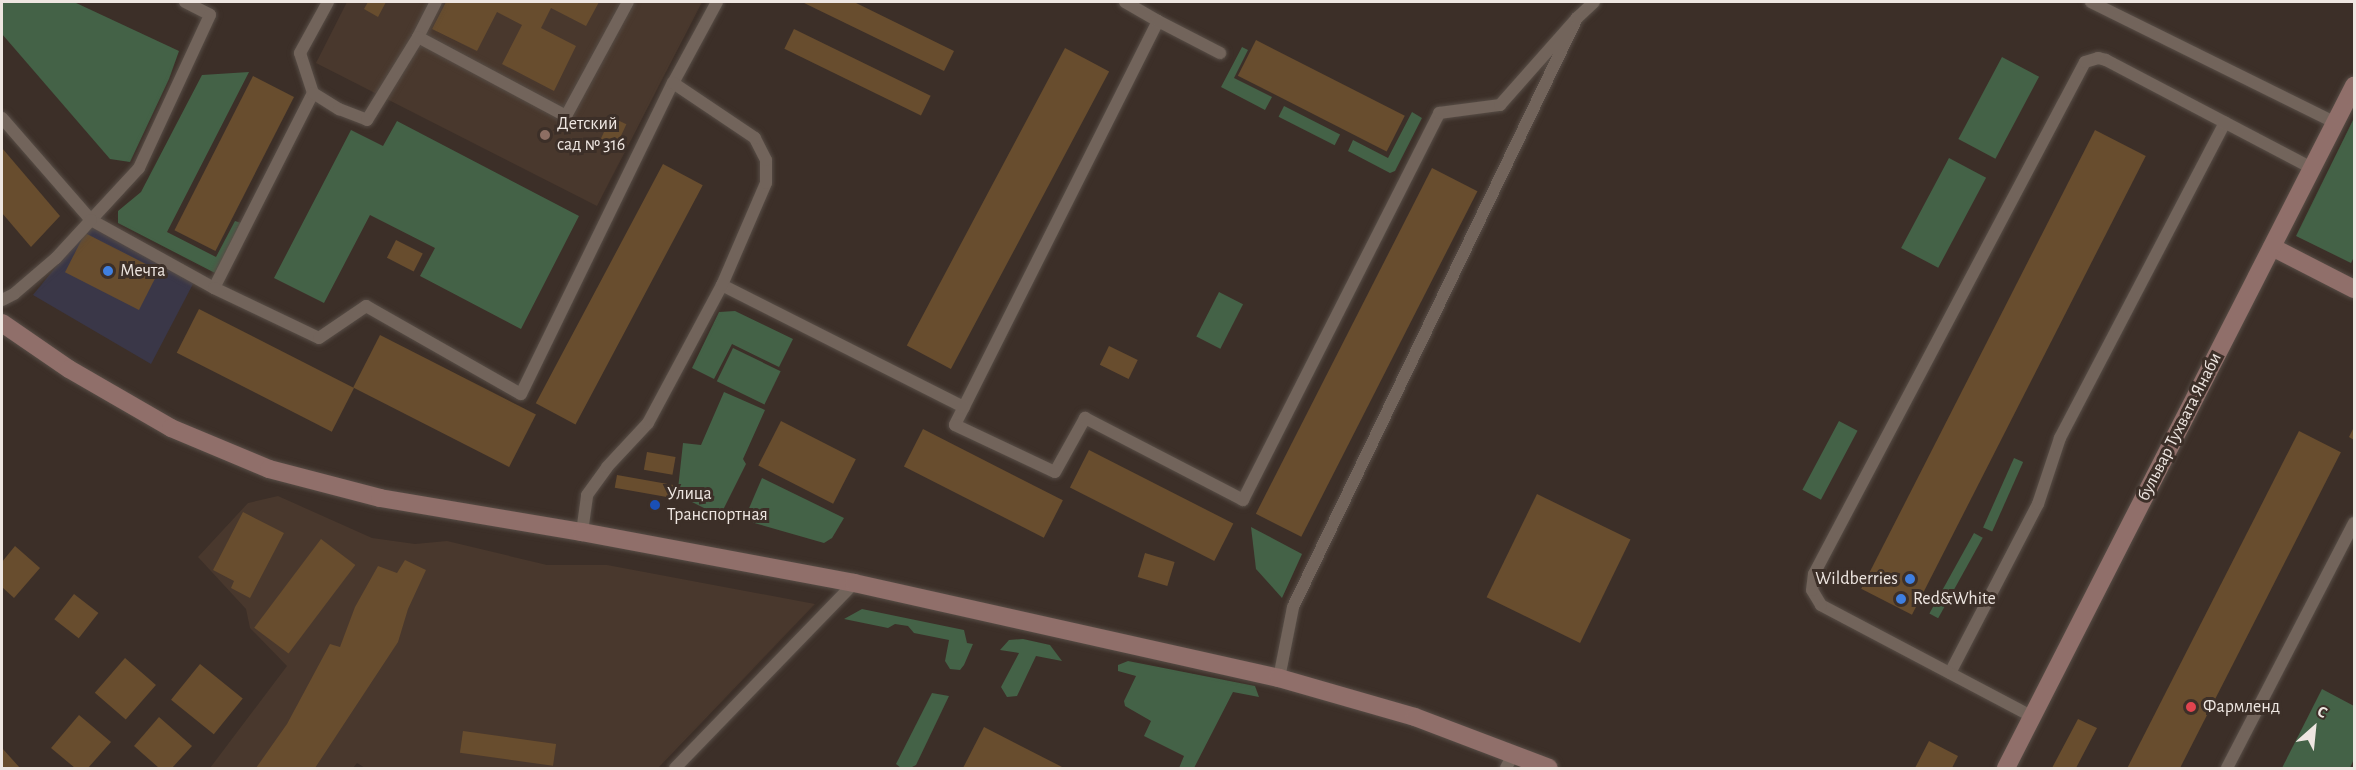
<!DOCTYPE html>
<html>
<head>
<meta charset="utf-8">
<style>
	body { margin:0 }
	#map { position:relative; width:2356px; height:770px; overflow:hidden; background:#3c2f28; font-family:"Alegreya Sans",sans-serif }
	div>[style] { position:absolute }
	[style*='--x'] { left:calc(var(--x)*1px); top:calc(var(--y)*1px); width:calc(var(--w)*1px); rotate:calc(var(--a)*1deg) }
	.commercial>* { inset:0; background:#3a3748 }
	.built>* { inset:0; background:#49382d }
	.green>* { inset:0; background:#446247; transform-origin:0 0 }
	.building>* { inset:0; background:#684d2e; transform-origin:0 0 }
	.roads { filter:drop-shadow(0 0 2px #574d46) drop-shadow(0 0 2px #574d46) }
	.lane>* { height:12px; margin:-6px; padding:0 6px; transform-origin:6px; border-radius:6px; background:#72645b }
	.secondary>* { height:18px; margin:-9px; padding:0 9px; transform-origin:9px; border-radius:9px; background:#906f6a }
	.dots>* { width:16px; height:16px; translate:-50% -50%; box-sizing:border-box; border:3px solid #3c2f28; border-radius:50% }
	span { translate:-50% -50%; white-space:nowrap; text-align:center; line-height:1.15; -webkit-text-stroke:6px #3c2f28; paint-order:stroke }
	.poi-label { font-size:18px; color:#eee6e1 }
	.left { translate:0 -50%; text-align:left }
	.right { translate:-100% -50%; text-align:right }
	.street-label { font-size:18px; color:#eee6e1 }
	.frame { position:absolute; inset:0; border:3px solid #eee6e1; pointer-events:none }
	.north { position:absolute; left:2284px; top:698px; width:60px; height:60px; -webkit-text-stroke:4px #3c2f28; paint-order:stroke; rotate:27deg; font-size:16px; font-weight:700; line-height:24px; text-align:center; color:#eee6e1 }
	.north::after { content:''; display:block; margin:auto; width:21px; height:27px; background:#eee6e1; clip-path:polygon(50% 0,100% 100%,50% 72%,0 100%) }
</style>
</head>
<body>
<div id="map">
	<div class="commercial">
		<i style="clip-path:polygon(89px 226px,194px 282px,151px 364px,33px 295px)"></i>
	</div>
	<div class="built">
		<i style="clip-path:polygon(347px 2px,702px 2px,597px 206px,316px 63px)"></i>
		<i style="clip-path:polygon(278px 496px,372px 538px,415px 544px,447px 541px,547px 565px,607px 565px,815px 604px,658px 768px,365px 768px,357px 763px,353px 768px,210px 768px,287px 666px,250px 628px,246px 609px,198px 557px,248px 503px)"></i>
	</div>
	<div class="green">
		<i style="clip-path:polygon(2px 2px,74px 2px,179px 51px,169px 79px,130px 162px,110px 159px,2px 34px)"></i>
		<i style="clip-path:polygon(1242px 47px,1248px 50px,1234px 78px,1272px 97px,1265px 110px,1221px 87px)"></i>
		<i style="left:2002px;top:57px;width:42px;height:93px;rotate:28deg"></i>
		<i style="clip-path:polygon(249px 72px,167px 232px,216px 257px,235px 221px,241px 223px,215px 273px,118px 223px,118px 211px,141px 192px,202px 75px)"></i>
		<i style="left:1284px;top:106px;width:63px;height:12px;rotate:27deg"></i>
		<i style="clip-path:polygon(1412px 112px,1422px 118px,1395px 171px,1390px 173px,1348px 151px,1353px 140px,1388px 158px)"></i>
		<i style="clip-path:polygon(2354px 118px,2354px 257px,2351px 263px,2296px 236px)"></i>
		<i style="clip-path:polygon(397px 121px,579px 216px,521px 329px,420px 276px,435px 248px,370px 215px,324px 303px,274px 278px,351px 130px,383px 146px)"></i>
		<i style="left:1949px;top:158px;width:42px;height:102px;rotate:28deg"></i>
		<i style="left:1219px;top:292px;width:27px;height:50px;rotate:27deg"></i>
		<i style="clip-path:polygon(735px 311px,793px 339px,779px 367px,732px 344px,714px 379px,692px 368px,719px 312px)"></i>
		<i style="left:733px;top:348px;width:53px;height:37px;rotate:26deg"></i>
		<i style="clip-path:polygon(724px 392px,765px 410px,743px 459px,746px 464px,720px 516px,686px 499px,677px 498px,683px 443px,701px 445px)"></i>
		<i style="left:1839px;top:421px;width:21px;height:78px;rotate:28deg"></i>
		<i style="left:2014px;top:458px;width:10px;height:76px;rotate:24deg"></i>
		<i style="clip-path:polygon(762px 478px,844px 518px,832px 538px,824px 543px,744px 520px)"></i>
		<i style="clip-path:polygon(1251px 527px,1302px 554px,1282px 598px,1256px 569px)"></i>
		<i style="left:1974px;top:533px;width:10px;height:92px;rotate:29deg"></i>
		<i style="clip-path:polygon(862px 609px,964px 630px,967px 643px,973px 644px,964px 665px,960px 670px,950px 669px,945px 661px,949px 640px,914px 633px,908px 626px,895px 624px,888px 628px,844px 619px)"></i>
		<i style="clip-path:polygon(1023px 639px,1050px 645px,1062px 661px,1036px 656px,1017px 696px,1007px 697px,1001px 687px,1019px 653px,1000px 650px,1009px 640px)"></i>
		<i style="clip-path:polygon(1128px 661px,1255px 686px,1259px 697px,1233px 692px,1194px 768px,1179px 768px,1184px 756px,1144px 736px,1151px 721px,1125px 706px,1124px 701px,1136px 676px,1118px 671px,1118px 665px)"></i>
		<i style="clip-path:polygon(2322px 689px,2354px 706px,2354px 759px,2350px 768px,2282px 768px)"></i>
		<i style="clip-path:polygon(932px 693px,949px 696px,916px 765px,910px 768px,901px 768px,896px 764px)"></i>
	</div>
	<div class="building">
		<i style="clip-path:polygon(368px 2px,386px 2px,378px 17px,364px 9px)"></i>
		<i style="clip-path:polygon(446px 2px,599px 2px,586px 26px,551px 8px,541px 28px,576px 46px,554px 91px,502px 64px,522px 25px,497px 12px,477px 51px,432px 29px)"></i>
		<i style="clip-path:polygon(802px 2px,854px 2px,954px 51px,944px 71px)"></i>
		<i style="left:794px;top:29px;width:152px;height:22px;rotate:26deg"></i>
		<i style="left:1256px;top:40px;width:167px;height:40px;rotate:27deg"></i>
		<i style="left:1065px;top:48px;width:50px;height:337px;rotate:28deg"></i>
		<i style="left:253px;top:76px;width:46px;height:173px;rotate:27deg"></i>
		<i style="left:611px;top:117px;width:17px;height:24px;rotate:25deg"></i>
		<i style="left:2095px;top:130px;width:57px;height:515px;rotate:27deg"></i>
		<i style="clip-path:polygon(2px 148px,60px 216px,31px 247px,2px 213px)"></i>
		<i style="left:663px;top:164px;width:45px;height:271px;rotate:28deg"></i>
		<i style="left:1432px;top:168px;width:51px;height:388px;rotate:27deg"></i>
		<i style="left:85px;top:233px;width:83px;height:44px;rotate:27deg"></i>
		<i style="left:396px;top:240px;width:30px;height:20px;rotate:27deg"></i>
		<i style="left:199px;top:309px;width:174px;height:49px;rotate:27deg"></i>
		<i style="left:380px;top:335px;width:175px;height:59px;rotate:27deg"></i>
		<i style="left:1109px;top:346px;width:32px;height:21px;rotate:26deg"></i>
		<i style="left:781px;top:421px;width:84px;height:50px;rotate:27deg"></i>
		<i style="clip-path:polygon(2354px 427px,2354px 440px,2349px 437px)"></i>
		<i style="left:923px;top:429px;width:157px;height:42px;rotate:27deg"></i>
		<i style="left:2299px;top:431px;width:47px;height:378px;rotate:27deg"></i>
		<i style="left:1089px;top:450px;width:162px;height:42px;rotate:27deg"></i>
		<i style="left:647px;top:452px;width:29px;height:18px;rotate:10deg"></i>
		<i style="left:617px;top:475px;width:60px;height:13px;rotate:10deg"></i>
		<i style="left:1537px;top:494px;width:104px;height:115px;rotate:26deg"></i>
		<i style="clip-path:polygon(243px 512px,284px 533px,250px 598px,231px 588px,234px 581px,213px 570px)"></i>
		<i style="left:321px;top:539px;width:43px;height:111px;rotate:37deg"></i>
		<i style="clip-path:polygon(15px 546px,40px 568px,14px 598px,2px 587px,2px 562px)"></i>
		<i style="left:1145px;top:553px;width:31px;height:25px;rotate:17deg"></i>
		<i style="clip-path:polygon(405px 560px,426px 570px,408px 609px,398px 642px,315px 768px,256px 768px,287px 724px,330px 644px,340px 647px,355px 607px,378px 566px,397px 573px)"></i>
		<i style="left:74px;top:594px;width:31px;height:32px;rotate:38deg"></i>
		<i style="left:125px;top:658px;width:41px;height:46px;rotate:41deg"></i>
		<i style="left:200px;top:664px;width:55px;height:46px;rotate:39deg"></i>
		<i style="clip-path:polygon(79px 715px,111px 742px,88px 768px,75px 768px,51px 748px)"></i>
		<i style="clip-path:polygon(159px 717px,192px 746px,172px 768px,159px 768px,134px 746px)"></i>
		<i style="clip-path:polygon(2078px 719px,2097px 728px,2076px 768px,2052px 768px)"></i>
		<i style="clip-path:polygon(984px 727px,1064px 768px,963px 768px)"></i>
		<i style="left:463px;top:731px;width:94px;height:22px;rotate:8deg"></i>
		<i style="clip-path:polygon(1929px 741px,1958px 756px,1952px 768px,1915px 768px)"></i>
		<i style="clip-path:polygon(2px 748px,20px 768px,2px 768px)"></i>
	</div>
	<div class="roads">
		<div class="lane">
			<i style="--x:185;--y:2;--w:28;--a:27"></i>
			<i style="--x:210;--y:15;--w:169;--a:114.9"></i>
			<i style="--x:139;--y:168;--w:71;--a:132.7"></i>
			<i style="--x:91;--y:220;--w:141;--a:28.9"></i>
			<i style="--x:214;--y:288;--w:219;--a:-63.1"></i>
			<i style="--x:313;--y:93;--w:42;--a:-108"></i>
			<i style="--x:300;--y:53;--w:58;--a:-61.2"></i>
			<i style="--x:1125;--y:2;--w:38;--a:30"></i>
			<i style="--x:1158;--y:21;--w:452;--a:116.7"></i>
			<i style="--x:955;--y:425;--w:110;--a:25.2"></i>
			<i style="--x:1055;--y:472;--w:62;--a:-60.9"></i>
			<i style="--x:1085;--y:418;--w:178;--a:27.4"></i>
			<i style="--x:1243;--y:500;--w:434;--a:-63.1"></i>
			<i style="--x:1439;--y:113;--w:62;--a:-7.5"></i>
			<i style="--x:1500;--y:105;--w:116;--a:-48.5"></i>
			<i style="--x:2091;--y:2;--w:273;--a:26.3"></i>
			<i style="--x:1158;--y:21;--w:70;--a:27.3"></i>
			<i style="--x:418;--y:37;--w:39;--a:-63"></i>
			<i style="--x:313;--y:93;--w:31;--a:32"></i>
			<i style="--x:339;--y:109;--w:30;--a:21"></i>
			<i style="--x:367;--y:120;--w:97;--a:-58.4"></i>
			<i style="--x:418;--y:37;--w:168;--a:28.1"></i>
			<i style="--x:566;--y:116;--w:130;--a:-61.5"></i>
			<i style="--x:2;--y:118;--w:135;--a:48.9"></i>
			<i style="--x:91;--y:220;--w:52;--a:132.6"></i>
			<i style="--x:56;--y:258;--w:55;--a:139.4"></i>
			<i style="--x:14;--y:294;--w:13;--a:153"></i>
			<i style="--x:722;--y:285;--w:271;--a:26.8"></i>
			<i style="--x:214;--y:288;--w:116;--a:25.5"></i>
			<i style="--x:319;--y:338;--w:57;--a:-34.2"></i>
			<i style="--x:366;--y:306;--w:178;--a:29.6"></i>
			<i style="--x:521;--y:394;--w:346;--a:-64"></i>
			<i style="--x:673;--y:83;--w:92;--a:-61.5"></i>
			<i style="--x:582;--y:532;--w:37;--a:-82"></i>
			<i style="--x:587;--y:495;--w:34;--a:-54"></i>
			<i style="--x:607;--y:467;--w:60;--a:-47"></i>
			<i style="--x:648;--y:423;--w:157;--a:-61.8"></i>
			<i style="--x:722;--y:285;--w:111;--a:-66.7"></i>
			<i style="--x:766;--y:183;--w:23;--a:-90"></i>
			<i style="--x:766;--y:160;--w:25;--a:-117"></i>
			<i style="--x:755;--y:138;--w:99;--a:-146.1"></i>
			<i style="--x:1950;--y:673;--w:191;--a:-62.5"></i>
			<i style="--x:2038;--y:504;--w:70;--a:-71.6"></i>
			<i style="--x:2060;--y:438;--w:356;--a:-62.4"></i>
			<i style="--x:1279;--y:678;--w:72;--a:-78.8"></i>
			<i style="--x:1293;--y:607;--w:654;--a:-64.26"></i>
			<i style="--x:1577;--y:18;--w:23;--a:-43"></i>
			<i style="--x:2033;--y:717;--w:240;--a:-152.2"></i>
			<i style="--x:1821;--y:605;--w:17;--a:-121"></i>
			<i style="--x:1812;--y:590;--w:16;--a:-83"></i>
			<i style="--x:1814;--y:574;--w:579;--a:-62.11"></i>
			<i style="--x:2085;--y:62;--w:14;--a:-17"></i>
			<i style="--x:2098;--y:58;--w:8;--a:14"></i>
			<i style="--x:2106;--y:60;--w:233;--a:27.7"></i>
			<i style="--x:675;--y:768;--w:257;--a:-45.9"></i>
			<i style="--x:1506;--y:768;--w:16;--a:-63"></i>
			<i style="--x:2227;--y:768;--w:276;--a:-62.6"></i>
		</div>
		<div class="secondary">
			<i style="--x:2272;--y:247;--w:92;--a:27.1"></i>
			<i style="--x:2;--y:323;--w:81;--a:34.5"></i>
			<i style="--x:69;--y:369;--w:118;--a:30"></i>
			<i style="--x:171;--y:428;--w:106;--a:22.7"></i>
			<i style="--x:269;--y:469;--w:115;--a:14.6"></i>
			<i style="--x:380;--y:498;--w:205;--a:9.6"></i>
			<i style="--x:582;--y:532;--w:277;--a:10.6"></i>
			<i style="--x:854;--y:583;--w:435;--a:12.6"></i>
			<i style="--x:1279;--y:678;--w:141;--a:16"></i>
			<i style="--x:1415;--y:717;--w:143;--a:20.8"></i>
			<i style="--x:2006;--y:768;--w:766;--a:-62.97"></i>
		</div>
	</div>
	<div class="dots">
		<i style="left:545px;top:135px;background:#8d6e63"></i>
		<i style="left:108px;top:271px;background:#3f7fe0"></i>
		<i style="left:655px;top:505px;background:#1a4fb4"></i>
		<i style="left:1910px;top:579px;background:#3f7fe0"></i>
		<i style="left:1901px;top:599px;background:#3f7fe0"></i>
		<i style="left:2191px;top:707px;background:#e0444e"></i>
	</div>
	<div class="poi-label">
		<span class="left" style="left:557px;top:135px">Детский<br>сад № 316</span>
		<span class="left" style="left:120px;top:271px">Мечта</span>
		<span class="left" style="left:667px;top:505px">Улица<br>Транспортная</span>
		<span class="right" style="left:1898px;top:579px">Wildberries</span>
		<span class="left" style="left:1913px;top:599px">Red&amp;White</span>
		<span class="left" style="left:2203px;top:707px">Фармленд</span>
	</div>
	<div class="street-label">
		<span style="left:2180px;top:427px;rotate:-63deg">бульвар Тухвата Янаби</span>
	</div>
	<div class="frame"></div>
	<div class="north">С</div>
</div>
</body>
</html>
